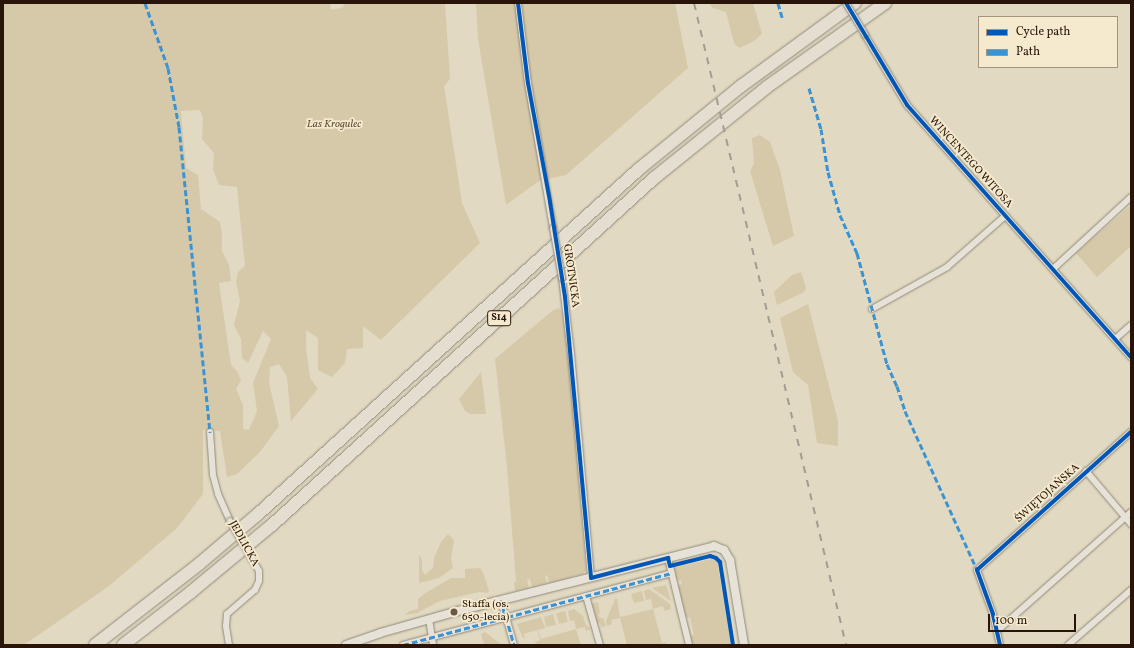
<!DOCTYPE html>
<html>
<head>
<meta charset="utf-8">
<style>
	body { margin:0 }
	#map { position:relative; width:1134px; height:648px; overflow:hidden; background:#e1d9c1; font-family:Vollkorn,serif }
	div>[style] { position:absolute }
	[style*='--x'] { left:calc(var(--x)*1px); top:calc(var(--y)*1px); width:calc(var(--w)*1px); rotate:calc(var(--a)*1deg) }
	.green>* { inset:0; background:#d6c9a9; transform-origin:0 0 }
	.roads { filter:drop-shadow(0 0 1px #90897a) drop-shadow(0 0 1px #90897a) }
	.minor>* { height:6px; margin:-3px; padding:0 3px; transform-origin:3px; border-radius:3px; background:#e7e2d7 }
	.tertiary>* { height:8px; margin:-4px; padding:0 4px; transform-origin:4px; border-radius:4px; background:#e7e2d7 }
	.motorway>* { height:12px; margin:-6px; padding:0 6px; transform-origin:6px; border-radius:6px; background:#e3ded0 }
	.rail>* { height:2px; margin-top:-1px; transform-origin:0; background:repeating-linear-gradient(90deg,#a29d93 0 7px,transparent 0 14px) }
	.bridges { filter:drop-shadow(0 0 1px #90897a) drop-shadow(0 0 1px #90897a) }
	.minor-bridge>* { height:6px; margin:-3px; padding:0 3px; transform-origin:3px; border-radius:3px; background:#e7e2d7 }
	.quiet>* { height:3px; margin-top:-1.5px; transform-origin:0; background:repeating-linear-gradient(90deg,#3c93d1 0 6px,transparent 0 9px) }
	.cycleway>* { height:4px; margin:-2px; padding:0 2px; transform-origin:2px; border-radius:2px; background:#0057b8 }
	.dots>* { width:11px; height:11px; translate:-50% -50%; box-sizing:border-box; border:2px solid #f5eace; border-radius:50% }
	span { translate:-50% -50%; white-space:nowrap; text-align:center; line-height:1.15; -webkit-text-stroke:3.5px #f5eace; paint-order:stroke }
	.shield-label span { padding:1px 3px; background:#f5eace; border:1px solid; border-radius:3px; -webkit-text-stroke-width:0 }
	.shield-label { font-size:10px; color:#281408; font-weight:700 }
	.park-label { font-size:11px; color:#624f3a; font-style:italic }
	.street-label { font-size:11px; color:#281408 }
	.poi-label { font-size:11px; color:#281408 }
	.left { translate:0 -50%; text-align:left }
	.frame { position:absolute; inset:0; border:4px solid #281408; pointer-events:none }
	.legend { position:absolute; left:978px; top:16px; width:140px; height:52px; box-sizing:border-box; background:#f5eace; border:1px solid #a3947f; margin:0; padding:5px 7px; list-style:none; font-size:12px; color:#281408 }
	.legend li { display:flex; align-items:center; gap:8px; height:20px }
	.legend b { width:20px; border:1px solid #a3947f }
	.scale { position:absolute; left:988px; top:614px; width:88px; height:18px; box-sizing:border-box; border:2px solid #281408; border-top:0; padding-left:5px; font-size:12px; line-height:14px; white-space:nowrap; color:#281408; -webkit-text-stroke:3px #f5eace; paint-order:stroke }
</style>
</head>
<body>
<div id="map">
	<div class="green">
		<i style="clip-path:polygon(evenodd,3px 3px,330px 3px,331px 10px,341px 8px,344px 6px,343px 3px,445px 3px,450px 79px,444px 86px,462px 203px,480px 243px,381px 340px,363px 326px,363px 348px,347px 349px,345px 363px,332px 377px,318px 370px,318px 338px,306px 330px,306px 348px,310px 378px,318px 389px,291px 421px,287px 377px,279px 364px,270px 367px,269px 383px,279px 426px,260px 452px,237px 474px,227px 477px,220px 431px,203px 430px,203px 494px,177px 528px,109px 586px,24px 645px,3px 645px,3px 3px,200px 110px,203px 118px,202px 139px,214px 153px,213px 169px,219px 185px,237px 187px,245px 266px,238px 272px,236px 281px,240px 301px,234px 325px,241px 339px,242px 358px,248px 363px,263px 331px,271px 339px,253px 383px,257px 411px,249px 430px,243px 429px,243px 405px,236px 389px,241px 380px,237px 371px,231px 365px,219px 283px,231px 281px,229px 265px,222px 251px,222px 234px,220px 222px,201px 209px,198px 175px,186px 168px,181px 111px,200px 110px)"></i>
		<i style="clip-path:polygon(476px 3px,675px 3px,688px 68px,566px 175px,539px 181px,506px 205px,478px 39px)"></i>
		<i style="clip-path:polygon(709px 3px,753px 3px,762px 34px,754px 41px,739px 48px,734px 43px,726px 12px,713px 8px)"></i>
		<i style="clip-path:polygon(760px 135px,770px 142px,780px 170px,794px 236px,773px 246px,750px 171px,754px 163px,752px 138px)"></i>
		<i style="clip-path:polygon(1131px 205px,1131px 246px,1097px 277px,1076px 253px)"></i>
		<i style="clip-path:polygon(801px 272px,806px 287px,804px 292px,777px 305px,774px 292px,792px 275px)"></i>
		<i style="clip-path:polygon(808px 304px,838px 421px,838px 446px,817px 443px,808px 385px,793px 372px,780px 318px)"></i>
		<i style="clip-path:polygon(558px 308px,562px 311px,569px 363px,586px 570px,583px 574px,549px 583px,547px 575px,545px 576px,547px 583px,532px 587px,530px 579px,527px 580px,529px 588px,515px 591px,514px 583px,516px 582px,507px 467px,495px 359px,552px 311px)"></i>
		<i style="clip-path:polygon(481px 372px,486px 414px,470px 414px,465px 411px,459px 399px)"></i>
		<i style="clip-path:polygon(448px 534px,454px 540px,451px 558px,453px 568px,439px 578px,419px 583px,419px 554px,422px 560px,422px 570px,425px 575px,433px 568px,434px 558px,441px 542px)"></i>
		<i style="clip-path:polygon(711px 559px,717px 561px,731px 645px,692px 645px,690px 636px,694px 635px,690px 617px,685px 618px,678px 585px,682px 584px,681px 580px,677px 581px,673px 568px)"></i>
		<i style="clip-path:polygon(480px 568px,484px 575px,489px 591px,488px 593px,479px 592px,440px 601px,417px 613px,405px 615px,409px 611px,418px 609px,418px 599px,424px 594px,451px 578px,465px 578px,465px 569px)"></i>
		<i style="clip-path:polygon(666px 585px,671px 601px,652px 588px)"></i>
		<i style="clip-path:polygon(649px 589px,670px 604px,671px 609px,664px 611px,663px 606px,653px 609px,662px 643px,666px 642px,666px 645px,627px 645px,620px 618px,611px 620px,612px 624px,607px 626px,606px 621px,615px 599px,617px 598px,620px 617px,653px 609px,651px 599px,646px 600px,644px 591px)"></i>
		<i style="clip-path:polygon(642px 591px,644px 601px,634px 603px,631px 594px)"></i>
		<i style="clip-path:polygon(598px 602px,600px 613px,598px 614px,600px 618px,603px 618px,606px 626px,601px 627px,600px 623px,596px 624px,590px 604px)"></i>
		<i style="clip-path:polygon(574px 609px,583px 616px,586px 625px,591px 629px,586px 631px,585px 627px,576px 629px,581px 645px,536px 645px,535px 642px,540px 640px,537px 630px,524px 634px,525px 638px,523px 638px,517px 624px,541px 617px,545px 628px,538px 630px,541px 639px,576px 629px,574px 620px,570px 621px,568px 611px)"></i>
		<i style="left:565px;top:611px;width:11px;height:9px;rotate:75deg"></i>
		<i style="clip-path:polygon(553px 614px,556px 625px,546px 627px,544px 617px)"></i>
		<i style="clip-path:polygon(485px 632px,502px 645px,484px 644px,481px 634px)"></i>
	</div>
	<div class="roads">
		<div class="minor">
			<i style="--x:518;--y:3;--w:81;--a:82.9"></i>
			<i style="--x:528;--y:83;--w:147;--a:80.2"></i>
			<i style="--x:865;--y:35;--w:82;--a:59"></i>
			<i style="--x:907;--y:105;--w:337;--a:48.4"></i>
			<i style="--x:1053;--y:269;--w:106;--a:-42.7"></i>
			<i style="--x:562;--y:278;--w:76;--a:83.2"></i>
			<i style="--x:571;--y:353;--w:226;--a:84.9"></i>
			<i style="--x:872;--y:309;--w:86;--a:-29.2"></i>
			<i style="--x:947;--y:267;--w:77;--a:-41.3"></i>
			<i style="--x:1115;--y:339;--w:21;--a:-41"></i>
			<i style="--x:210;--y:432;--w:43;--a:86"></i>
			<i style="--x:213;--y:475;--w:20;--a:75"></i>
			<i style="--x:218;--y:494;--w:30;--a:66"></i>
			<i style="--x:1086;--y:471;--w:70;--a:49.7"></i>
			<i style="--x:668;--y:558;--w:89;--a:76.4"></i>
			<i style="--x:586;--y:596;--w:51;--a:74.1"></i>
			<i style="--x:500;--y:600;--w:18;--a:71"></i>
			<i style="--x:506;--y:617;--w:29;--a:74"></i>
			<i style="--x:429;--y:619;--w:26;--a:81"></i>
			<i style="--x:997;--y:631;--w:179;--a:-41.6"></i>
			<i style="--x:229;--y:645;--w:19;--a:-99"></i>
			<i style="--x:226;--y:626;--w:12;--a:-85"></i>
			<i style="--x:227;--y:614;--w:37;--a:-41"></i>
			<i style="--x:255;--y:590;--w:10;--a:-66"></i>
			<i style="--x:259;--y:581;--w:10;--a:-90"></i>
			<i style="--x:259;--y:571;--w:14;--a:-120"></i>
			<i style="--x:403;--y:645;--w:278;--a:-15"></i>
			<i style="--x:1000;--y:645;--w:32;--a:-103"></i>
			<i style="--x:993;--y:614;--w:47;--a:-110"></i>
			<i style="--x:977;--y:570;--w:207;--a:-41.9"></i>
			<i style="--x:1068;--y:645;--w:84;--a:-41.1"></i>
		</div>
		<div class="tertiary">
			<i style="--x:346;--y:645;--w:36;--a:-19"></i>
			<i style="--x:380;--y:633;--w:77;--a:-15.8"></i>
			<i style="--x:454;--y:612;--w:268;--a:-14.2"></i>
			<i style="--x:714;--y:546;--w:11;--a:22"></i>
			<i style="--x:724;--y:550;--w:12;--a:59"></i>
			<i style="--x:730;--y:560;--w:86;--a:80.6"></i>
		</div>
		<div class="motorway">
			<i style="--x:95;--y:645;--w:132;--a:-37.9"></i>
			<i style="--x:199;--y:564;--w:76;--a:-40.2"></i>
			<i style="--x:257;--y:515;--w:515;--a:-42.17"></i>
			<i style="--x:639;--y:169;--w:132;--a:-39.1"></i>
			<i style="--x:741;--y:86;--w:141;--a:-36.1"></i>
			<i style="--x:123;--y:645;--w:86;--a:-37.9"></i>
			<i style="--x:191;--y:592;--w:105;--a:-39.6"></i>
			<i style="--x:272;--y:525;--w:515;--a:-42.24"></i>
			<i style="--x:653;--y:179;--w:146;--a:-38.9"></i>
			<i style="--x:767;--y:87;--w:145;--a:-35.4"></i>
		</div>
	</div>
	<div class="rail">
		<i style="--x:694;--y:3;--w:660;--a:76.68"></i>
	</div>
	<div class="bridges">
		<div class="minor-bridge">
			<i style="--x:846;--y:3;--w:37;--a:59"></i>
			<i style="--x:553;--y:228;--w:51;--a:79.8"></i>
			<i style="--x:230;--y:521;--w:44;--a:59.9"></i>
		</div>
	</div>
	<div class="quiet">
		<i style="--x:145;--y:3;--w:69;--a:70.5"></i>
		<i style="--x:168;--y:68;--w:60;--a:79.4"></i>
		<i style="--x:179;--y:127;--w:307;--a:84.2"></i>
		<i style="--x:778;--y:3;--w:15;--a:74"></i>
		<i style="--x:809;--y:88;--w:43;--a:73.7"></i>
		<i style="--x:821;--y:129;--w:44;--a:80.8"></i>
		<i style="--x:828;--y:172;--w:45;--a:74.4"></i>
		<i style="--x:840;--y:215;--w:42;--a:65.9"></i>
		<i style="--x:857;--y:253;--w:115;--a:74.9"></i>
		<i style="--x:887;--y:364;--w:24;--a:66"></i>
		<i style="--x:897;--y:386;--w:26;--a:72"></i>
		<i style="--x:905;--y:411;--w:175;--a:65.6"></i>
		<i style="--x:500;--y:600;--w:18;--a:71"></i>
		<i style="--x:506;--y:617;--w:29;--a:74"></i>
		<i style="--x:403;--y:645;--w:278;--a:-15"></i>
	</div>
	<div class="cycleway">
		<i style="--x:518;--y:3;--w:81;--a:82.9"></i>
		<i style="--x:528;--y:83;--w:121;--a:79.5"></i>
		<i style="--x:550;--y:202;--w:96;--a:81"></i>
		<i style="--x:565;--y:297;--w:282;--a:84.7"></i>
		<i style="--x:591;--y:578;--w:80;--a:-14.6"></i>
		<i style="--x:668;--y:558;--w:8;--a:76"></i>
		<i style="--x:670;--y:566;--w:41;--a:-14"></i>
		<i style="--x:710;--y:556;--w:6;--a:18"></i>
		<i style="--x:716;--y:558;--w:6;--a:45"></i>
		<i style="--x:720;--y:562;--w:84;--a:81.1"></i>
		<i style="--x:846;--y:3;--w:119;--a:59.1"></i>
		<i style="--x:907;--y:105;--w:337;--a:48.4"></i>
		<i style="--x:1000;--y:645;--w:32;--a:-103"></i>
		<i style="--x:993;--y:614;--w:47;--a:-110"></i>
		<i style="--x:977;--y:570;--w:207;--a:-41.9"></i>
	</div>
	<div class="dots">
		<i style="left:454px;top:612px;background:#695949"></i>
	</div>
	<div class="shield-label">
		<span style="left:499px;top:318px">S14</span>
	</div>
	<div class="park-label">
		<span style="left:334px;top:125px">Las Krogulec</span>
	</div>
	<div class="street-label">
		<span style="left:970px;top:163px;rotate:48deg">WINCENTEGO WITOSA</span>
		<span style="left:570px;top:276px;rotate:82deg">GROTNICKA</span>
		<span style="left:1048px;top:494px;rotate:-42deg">ŚWIĘTOJAŃSKA</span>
		<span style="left:243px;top:544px;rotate:61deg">JEDLICKA</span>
	</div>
	<div class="poi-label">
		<span class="left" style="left:462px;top:612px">Staffa (os.<br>650-lecia)</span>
	</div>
	<div class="frame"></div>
	<ul class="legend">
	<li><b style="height:5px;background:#0057b8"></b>Cycle path</li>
	<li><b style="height:5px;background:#3c93d1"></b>Path</li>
	</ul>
	<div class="scale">100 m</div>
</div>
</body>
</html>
